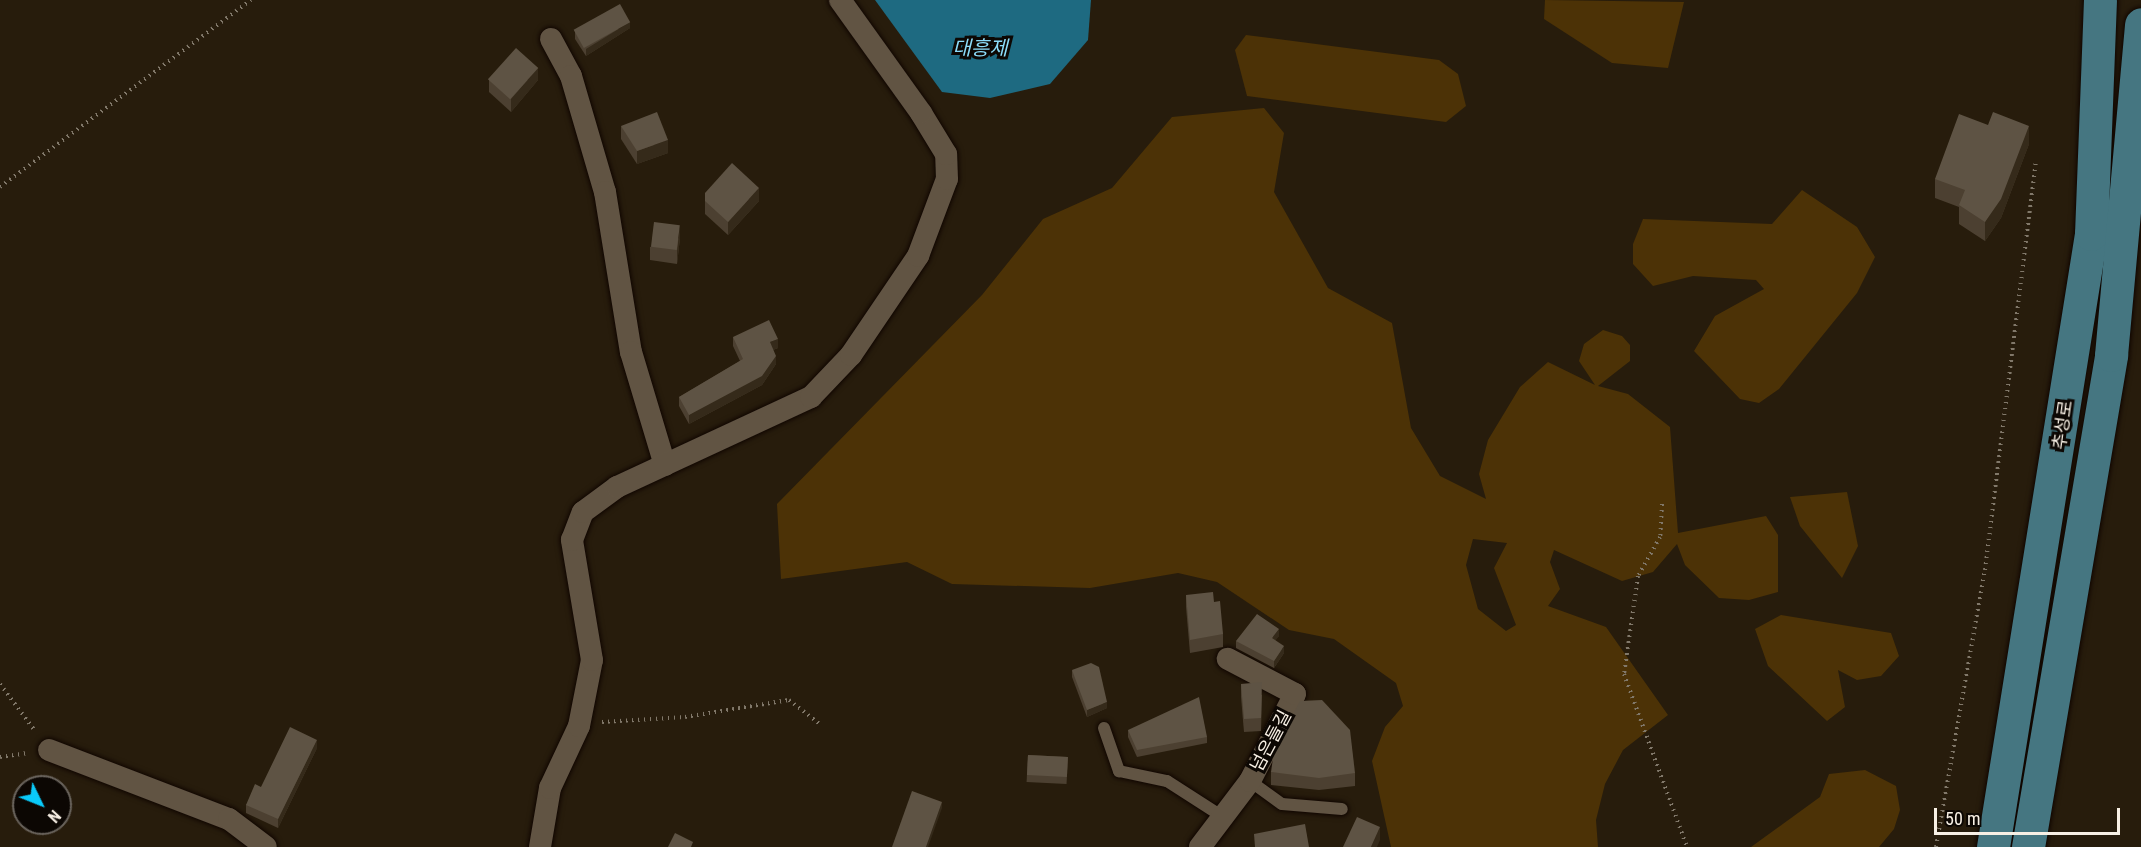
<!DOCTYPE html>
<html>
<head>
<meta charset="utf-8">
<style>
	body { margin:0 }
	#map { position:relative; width:2141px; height:847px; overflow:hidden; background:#271c0c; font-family:"Roboto Condensed","Noto Sans KR",sans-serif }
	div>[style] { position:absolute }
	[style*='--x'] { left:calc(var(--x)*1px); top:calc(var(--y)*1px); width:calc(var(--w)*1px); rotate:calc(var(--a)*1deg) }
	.green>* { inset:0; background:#4c3206 }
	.water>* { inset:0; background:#1e6a81 }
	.path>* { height:4px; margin-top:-2px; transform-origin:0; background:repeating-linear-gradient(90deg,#81786a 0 1.5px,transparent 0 6px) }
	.roads { filter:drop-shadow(0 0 2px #100600) drop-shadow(0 0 2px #100600) }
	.lane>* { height:12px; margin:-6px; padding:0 6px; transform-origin:6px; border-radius:6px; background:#615443 }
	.street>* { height:22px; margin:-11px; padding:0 11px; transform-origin:11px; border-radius:11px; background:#615443 }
	.primary>* { height:33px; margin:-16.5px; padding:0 16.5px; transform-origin:16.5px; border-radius:16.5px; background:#457681 }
	.wall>* { inset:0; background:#4c4031; transform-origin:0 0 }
	.shaded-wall>* { inset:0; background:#352a1a }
	.building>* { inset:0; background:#5e5344; transform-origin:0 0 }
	span { translate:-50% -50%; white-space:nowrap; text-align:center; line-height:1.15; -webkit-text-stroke:6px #0c0703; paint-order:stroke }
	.street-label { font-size:18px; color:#f8f0e5 }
	.water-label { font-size:20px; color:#8cdcf9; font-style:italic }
	.north { position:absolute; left:12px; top:775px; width:60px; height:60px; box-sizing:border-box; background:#0c0703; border:2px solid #6a645d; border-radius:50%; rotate:133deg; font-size:16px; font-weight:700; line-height:24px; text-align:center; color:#f8f0e5 }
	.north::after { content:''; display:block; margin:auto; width:21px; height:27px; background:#0acafa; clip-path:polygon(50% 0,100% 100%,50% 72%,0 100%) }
	.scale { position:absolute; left:1934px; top:808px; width:186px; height:27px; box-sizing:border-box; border:3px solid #f8f0e5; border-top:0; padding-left:8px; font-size:18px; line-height:21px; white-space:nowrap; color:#f8f0e5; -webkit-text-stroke:4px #0c0703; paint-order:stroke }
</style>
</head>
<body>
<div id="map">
	<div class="green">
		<i style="clip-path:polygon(1545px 0,1684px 2px,1668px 68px,1612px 63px,1544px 19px)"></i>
		<i style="clip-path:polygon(1246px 35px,1439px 60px,1458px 74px,1466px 106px,1446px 122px,1247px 96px,1235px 50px)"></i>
		<i style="clip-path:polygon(evenodd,1264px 108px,1284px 133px,1274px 192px,1328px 288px,1392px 323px,1411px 428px,1440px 476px,1486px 499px,1479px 474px,1488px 440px,1520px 387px,1548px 362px,1595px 385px,1579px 361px,1584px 344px,1603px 330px,1622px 336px,1630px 345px,1630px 361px,1598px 386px,1628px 394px,1670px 427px,1678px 533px,1766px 516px,1778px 535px,1778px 592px,1749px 600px,1719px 598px,1685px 565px,1677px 544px,1653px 572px,1622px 581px,1554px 550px,1550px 562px,1560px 589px,1548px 606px,1606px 627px,1668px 715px,1623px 750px,1605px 784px,1596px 820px,1598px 847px,1391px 847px,1372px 761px,1385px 727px,1403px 706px,1396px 683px,1334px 639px,1289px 630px,1217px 582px,1178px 573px,1090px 588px,952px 584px,907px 562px,781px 579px,777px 504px,982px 295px,1043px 219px,1112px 188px,1172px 117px,1264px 108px,1473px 539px,1507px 543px,1494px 568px,1516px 625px,1506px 631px,1478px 609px,1466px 565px,1473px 539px)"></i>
		<i style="clip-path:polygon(1802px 190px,1857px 227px,1875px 257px,1857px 293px,1779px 389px,1759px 403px,1740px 399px,1694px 351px,1715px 316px,1764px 289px,1756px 280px,1693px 276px,1653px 286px,1633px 264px,1633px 244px,1643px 219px,1772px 224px)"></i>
		<i style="clip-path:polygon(1847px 492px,1858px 546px,1842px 578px,1800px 526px,1790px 497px)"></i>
		<i style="clip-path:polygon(1781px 615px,1891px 633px,1899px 656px,1881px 676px,1857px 680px,1838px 670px,1845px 707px,1827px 721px,1768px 666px,1755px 629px)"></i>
		<i style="clip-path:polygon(1865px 770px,1896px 786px,1900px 810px,1894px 829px,1879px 847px,1751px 847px,1820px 797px,1829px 774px)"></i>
	</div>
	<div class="water">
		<i style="clip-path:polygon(875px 0,1091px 0,1088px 40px,1050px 84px,990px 98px,942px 92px)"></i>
	</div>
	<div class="path">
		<i style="--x:0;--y:187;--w:313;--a:-36.7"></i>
		<i style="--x:1662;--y:504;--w:33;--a:93"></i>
		<i style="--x:1660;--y:537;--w:45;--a:119.4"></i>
		<i style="--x:1638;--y:576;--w:99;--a:98.1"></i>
		<i style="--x:1624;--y:674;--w:184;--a:70"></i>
		<i style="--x:0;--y:684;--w:59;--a:53.3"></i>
		<i style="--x:602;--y:722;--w:83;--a:-3.4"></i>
		<i style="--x:685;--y:717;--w:105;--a:-9.3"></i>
		<i style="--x:789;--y:700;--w:39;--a:38"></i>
		<i style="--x:0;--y:757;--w:28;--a:-8"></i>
		<i style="--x:1936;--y:847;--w:281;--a:-80"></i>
		<i style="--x:1985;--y:570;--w:412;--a:-82.9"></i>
	</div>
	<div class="roads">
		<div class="lane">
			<i style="--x:1104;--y:728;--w:46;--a:70.8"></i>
			<i style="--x:1119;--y:771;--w:49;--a:11.8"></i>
			<i style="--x:1167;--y:781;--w:67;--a:32.7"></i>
			<i style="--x:1250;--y:781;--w:39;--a:36"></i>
			<i style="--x:1282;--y:804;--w:60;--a:4.8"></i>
		</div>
		<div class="street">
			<i style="--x:551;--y:39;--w:42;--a:61.6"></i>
			<i style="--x:571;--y:76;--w:121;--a:73.7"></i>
			<i style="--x:605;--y:192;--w:162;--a:80.8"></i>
			<i style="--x:631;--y:352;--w:118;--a:73.3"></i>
			<i style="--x:49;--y:750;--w:193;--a:21"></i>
			<i style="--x:229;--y:819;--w:46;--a:37.1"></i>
			<i style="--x:540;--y:847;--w:60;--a:-80.4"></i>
			<i style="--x:550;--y:788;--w:68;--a:-64.9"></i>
			<i style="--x:579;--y:726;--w:67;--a:-78.9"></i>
			<i style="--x:592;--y:660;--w:122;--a:-99.5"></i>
			<i style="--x:572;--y:540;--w:30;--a:-69"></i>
			<i style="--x:583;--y:512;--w:42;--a:-36.3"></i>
			<i style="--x:617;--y:487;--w:214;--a:-24.9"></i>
			<i style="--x:811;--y:397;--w:58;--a:-46.4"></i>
			<i style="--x:851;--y:355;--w:120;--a:-55.9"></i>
			<i style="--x:918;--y:256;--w:82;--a:-69.4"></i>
			<i style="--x:947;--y:179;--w:25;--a:-92"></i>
			<i style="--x:946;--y:154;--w:48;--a:-121.4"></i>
			<i style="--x:921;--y:113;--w:139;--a:-125.6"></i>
			<i style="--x:1200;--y:847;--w:83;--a:-52.9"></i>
			<i style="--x:1250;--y:781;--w:98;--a:-62.7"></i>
			<i style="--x:1295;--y:694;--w:76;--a:-152.4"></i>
		</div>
		<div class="primary">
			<i style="--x:1993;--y:847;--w:621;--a:-80.92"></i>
			<i style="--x:2091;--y:234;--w:234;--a:-87.8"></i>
			<i style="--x:2028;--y:847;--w:499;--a:-80.4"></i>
			<i style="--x:2111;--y:355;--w:332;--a:-84.8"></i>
		</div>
	</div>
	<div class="wall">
		<i style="clip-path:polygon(630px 28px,586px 56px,575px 39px,575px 32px)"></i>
		<i style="clip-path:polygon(489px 80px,538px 80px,511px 112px,489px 92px)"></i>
		<i style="clip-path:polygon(621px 126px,668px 153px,637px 164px,621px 139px)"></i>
		<i style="clip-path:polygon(2029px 144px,2001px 218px,1985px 241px,1959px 224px,1959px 207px,1935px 198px,1935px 179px)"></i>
		<i style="clip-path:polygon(705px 193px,759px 201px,728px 235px,705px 214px)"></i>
		<i style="clip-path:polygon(680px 238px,677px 264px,650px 260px,650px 247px)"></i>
		<i style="clip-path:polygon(733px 337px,778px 348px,773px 350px,776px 364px,762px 385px,689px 424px,679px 406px,679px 397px,740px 361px,733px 346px)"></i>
		<i style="clip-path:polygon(1186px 595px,1214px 602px,1223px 634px,1223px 647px,1190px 653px,1186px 607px)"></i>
		<i style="clip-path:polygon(1279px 636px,1275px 640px,1284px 653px,1274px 668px,1236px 648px,1236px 641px)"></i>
		<i style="clip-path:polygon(1072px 670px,1107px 708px,1087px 717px,1072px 677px)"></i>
		<i style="clip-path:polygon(1241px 684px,1262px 695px,1261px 731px,1244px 732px,1241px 697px)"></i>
		<i style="clip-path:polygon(1128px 730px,1207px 737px,1207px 743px,1137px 757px,1128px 737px)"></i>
		<i style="clip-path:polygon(317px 748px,278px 828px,246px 813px,246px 805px,261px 787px)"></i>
		<i style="left:1028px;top:755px;width:40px;height:27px;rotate:3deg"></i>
		<i style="clip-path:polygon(1271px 772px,1355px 773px,1355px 786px,1319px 790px,1271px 785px)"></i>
	</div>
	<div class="shaded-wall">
		<i style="clip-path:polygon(630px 22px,630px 28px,586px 56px,586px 49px)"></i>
		<i style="clip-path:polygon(538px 68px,538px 80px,511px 112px,511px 99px)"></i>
		<i style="clip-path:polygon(2029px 126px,2029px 144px,2001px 218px,1985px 241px,1985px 222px)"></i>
		<i style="clip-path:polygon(668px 140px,668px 153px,637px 164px,637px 151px)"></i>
		<i style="clip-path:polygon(759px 188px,759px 201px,728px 235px,728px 222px)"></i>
		<i style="clip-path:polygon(680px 225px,680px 238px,677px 264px,677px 251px)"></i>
		<i style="clip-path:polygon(778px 339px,778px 348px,770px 351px,770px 342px)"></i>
		<i style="clip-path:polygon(776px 356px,776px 364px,762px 385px,689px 424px,689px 415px)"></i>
		<i style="clip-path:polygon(1279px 629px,1279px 636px,1272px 645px,1272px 638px)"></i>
		<i style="clip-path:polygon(1284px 646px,1284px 653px,1274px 668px,1274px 661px)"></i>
		<i style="clip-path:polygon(1107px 702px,1107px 708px,1087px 717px,1087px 710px)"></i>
		<i style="clip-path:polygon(317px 740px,317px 748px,278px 828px,278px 819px)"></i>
		<i style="clip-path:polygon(942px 802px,942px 808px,928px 847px,926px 847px)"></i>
		<i style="clip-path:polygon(1380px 827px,1380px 840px,1377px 847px,1371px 847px)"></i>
	</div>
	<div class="building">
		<i style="left:620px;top:4px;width:21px;height:53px;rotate:61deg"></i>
		<i style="left:516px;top:48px;width:30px;height:42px;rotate:42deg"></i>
		<i style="clip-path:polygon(657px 112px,668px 140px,637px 151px,621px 126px)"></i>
		<i style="clip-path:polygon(1993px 112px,2029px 126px,2001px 199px,1985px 222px,1959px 205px,1965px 190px,1935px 179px,1959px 114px,1988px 125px)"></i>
		<i style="clip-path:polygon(732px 163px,759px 188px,728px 222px,705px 201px,705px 193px)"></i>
		<i style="left:654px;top:222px;width:26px;height:25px;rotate:7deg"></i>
		<i style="clip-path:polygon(769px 320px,778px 339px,770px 342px,776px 356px,762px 376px,689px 415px,679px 397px,743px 359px,733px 337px)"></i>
		<i style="clip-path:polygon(1213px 592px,1214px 602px,1220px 601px,1223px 634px,1190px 640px,1186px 595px)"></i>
		<i style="clip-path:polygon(1257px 614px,1279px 629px,1272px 638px,1284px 646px,1274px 661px,1236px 641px)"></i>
		<i style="clip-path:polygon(1091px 663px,1099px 667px,1107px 702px,1087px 710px,1072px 670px)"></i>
		<i style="clip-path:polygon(1262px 682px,1261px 718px,1244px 719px,1241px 684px)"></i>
		<i style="clip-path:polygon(1199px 697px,1207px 737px,1137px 750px,1128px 730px)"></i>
		<i style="clip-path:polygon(1322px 700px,1350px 730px,1355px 773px,1319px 778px,1271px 772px,1274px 751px,1300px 701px)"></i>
		<i style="clip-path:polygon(290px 727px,317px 740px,278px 819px,246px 805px,255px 784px,261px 787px)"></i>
		<i style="left:1028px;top:755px;width:40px;height:20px;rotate:3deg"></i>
		<i style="clip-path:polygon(912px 791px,942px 802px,926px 847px,892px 847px)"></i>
		<i style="clip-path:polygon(1357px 817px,1380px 827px,1371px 847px,1343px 847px)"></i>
		<i style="clip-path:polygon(1305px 824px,1309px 847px,1255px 847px,1254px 834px)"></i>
		<i style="clip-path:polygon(675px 833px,693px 842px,691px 847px,668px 847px)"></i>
	</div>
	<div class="street-label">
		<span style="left:2063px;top:425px;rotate:-82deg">추성로</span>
		<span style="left:1271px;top:741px;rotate:-62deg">넘은들길</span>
	</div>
	<div class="water-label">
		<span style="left:980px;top:48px">대흥제</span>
	</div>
	<div class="north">N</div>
	<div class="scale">50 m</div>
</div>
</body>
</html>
